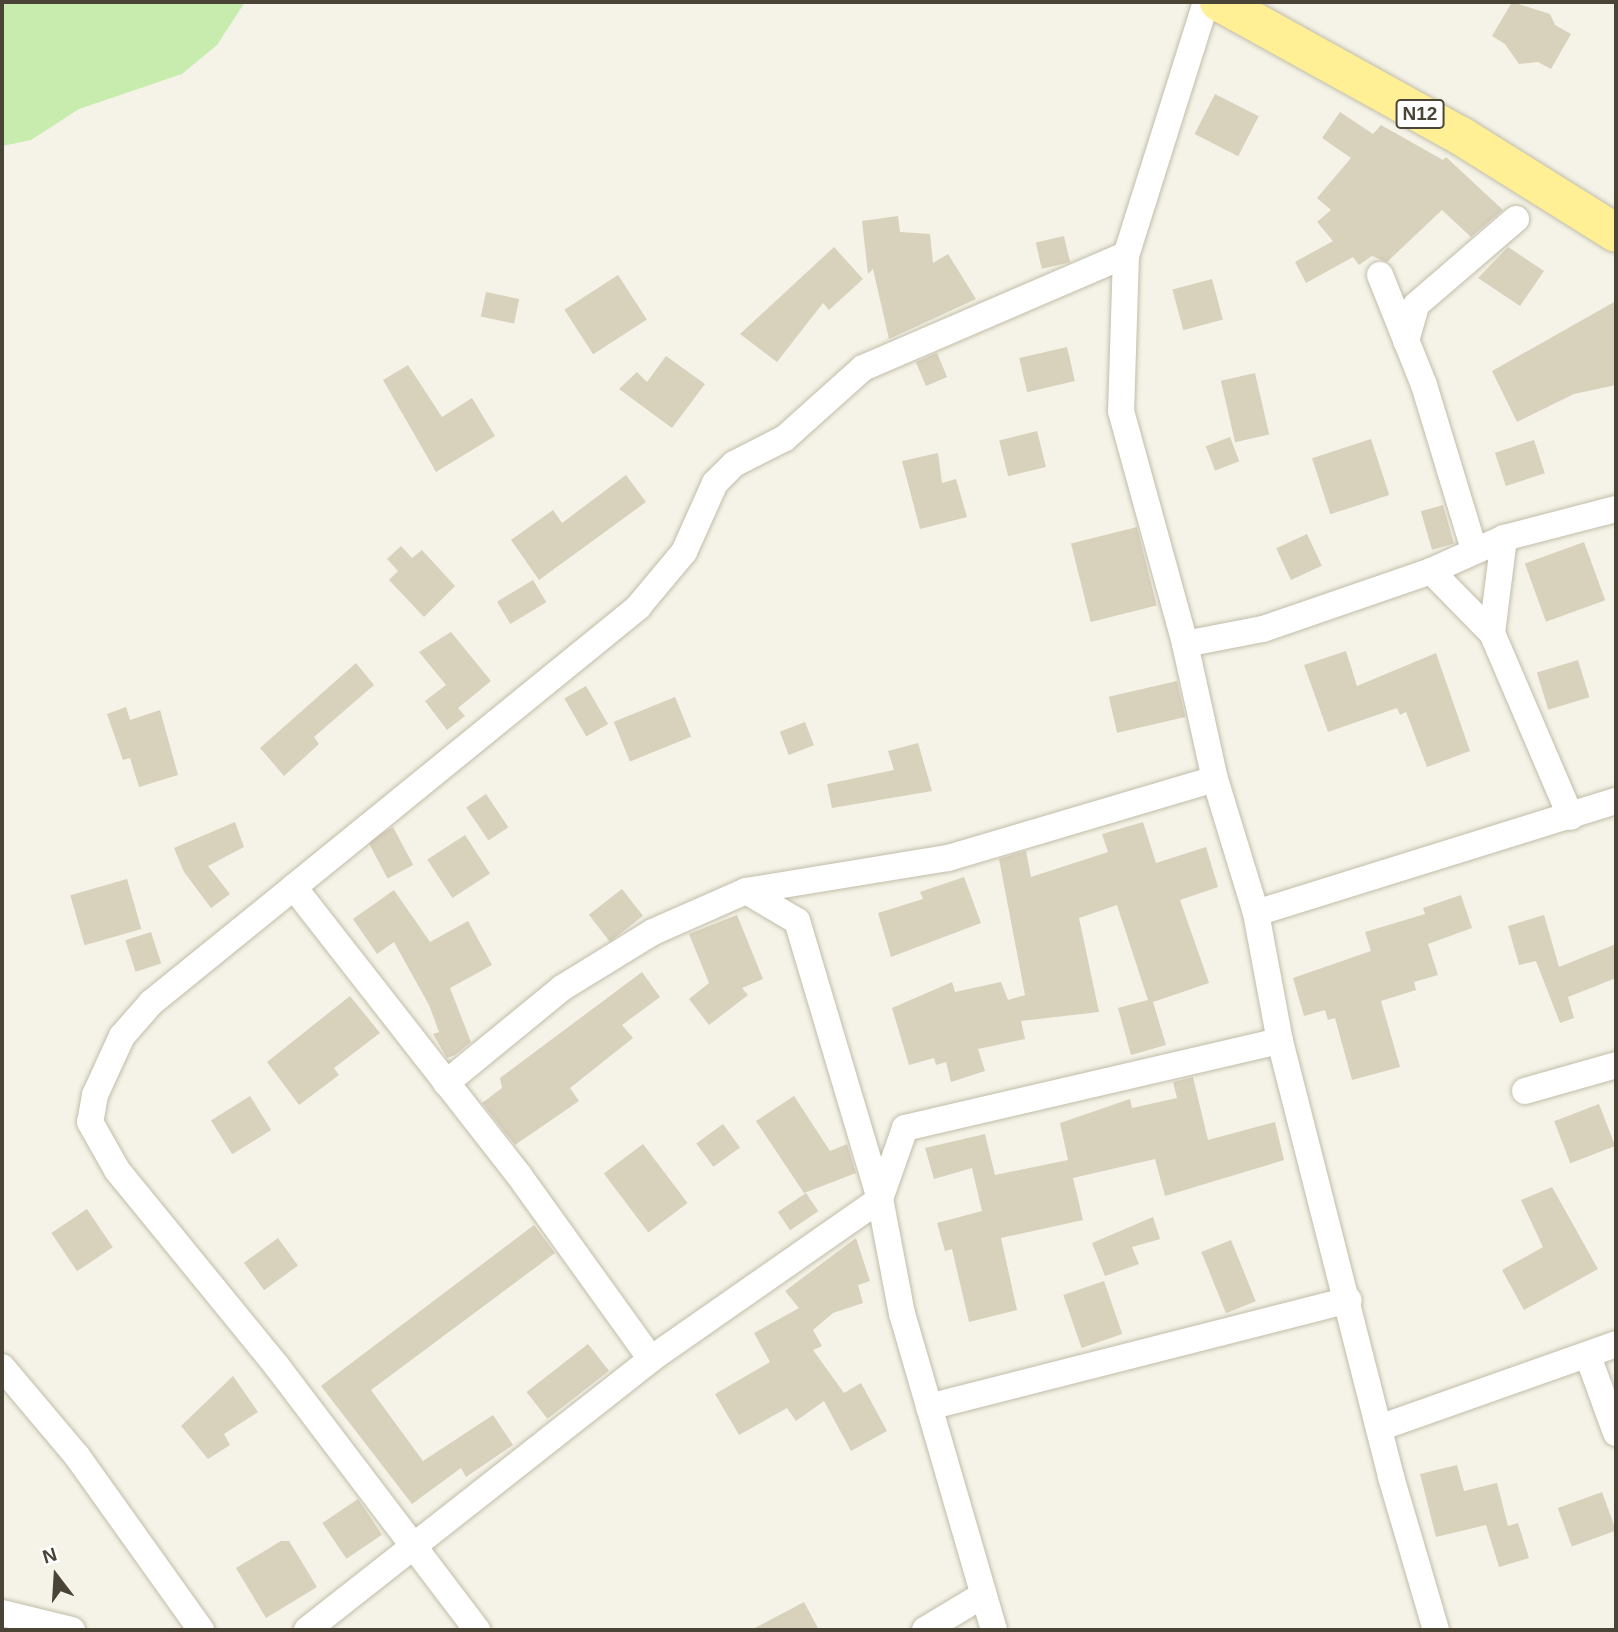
<!DOCTYPE html>
<html>
<head>
<meta charset="utf-8">
<style>
	body { margin:0 }
	#map { position:relative; width:1618px; height:1632px; overflow:hidden; background:#f5f3e7; font-family:Arial,sans-serif }
	div>[style] { position:absolute }
	[style*='--x'] { left:calc(var(--x)*1px); top:calc(var(--y)*1px); width:calc(var(--w)*1px); rotate:calc(var(--a)*1deg) }
	.green>* { inset:0; background:#c7ecad }
	.building>* { inset:0; background:#d8d1bc; transform-origin:0 0 }
	.roads { filter:drop-shadow(0 0 2px #c1bda9) drop-shadow(0 0 2px #c1bda9) }
	.street>* { height:26px; margin:-13px; padding:0 13px; transform-origin:13px; border-radius:13px; background:#fff }
	.primary>* { height:38px; margin:-19px; padding:0 19px; transform-origin:19px; border-radius:19px; background:#fff096 }
	span { translate:-50% -50%; white-space:nowrap; text-align:center; line-height:1.15; -webkit-text-stroke:5px #fff; paint-order:stroke }
	.shield-label span { padding:2px 5px; background:#fff; border:2px solid; border-radius:5px; -webkit-text-stroke-width:0 }
	.shield-label { font-size:19px; color:#494435; font-weight:700 }
	.frame { position:absolute; inset:0; border:4px solid #494435; pointer-events:none }
	.north { position:absolute; left:21px; top:1541px; width:70px; height:70px; -webkit-text-stroke:5px #fff; paint-order:stroke; rotate:343deg; font-size:19px; font-weight:700; line-height:28px; text-align:center; color:#494435 }
	.north::after { content:''; display:block; margin:auto; width:24px; height:32px; background:#494435; clip-path:polygon(50% 0,100% 100%,50% 72%,0 100%) }
</style>
</head>
<body>
<div id="map">
	<div class="green">
		<i style="clip-path:polygon(2px 2px,245px 2px,217px 45px,182px 74px,79px 109px,31px 140px,2px 146px)"></i>
	</div>
	<div class="building">
		<i style="clip-path:polygon(1512px 2px,1550px 14px,1555px 25px,1571px 34px,1551px 69px,1538px 62px,1519px 64px,1505px 44px,1492px 36px)"></i>
		<i style="left:1215px;top:94px;width:49px;height:45px;rotate:27deg"></i>
		<i style="clip-path:polygon(1340px 112px,1373px 134px,1381px 125px,1443px 160px,1446px 157px,1503px 210px,1471px 237px,1442px 210px,1387px 262px,1372px 256px,1359px 265px,1353px 257px,1306px 283px,1295px 262px,1333px 241px,1317px 222px,1331px 210px,1317px 198px,1351px 158px,1322px 138px)"></i>
		<i style="clip-path:polygon(898px 216px,900px 232px,930px 234px,933px 263px,948px 254px,976px 299px,889px 339px,873px 269px,868px 274px,862px 221px)"></i>
		<i style="left:1064px;top:236px;width:27px;height:29px;rotate:77deg"></i>
		<i style="clip-path:polygon(834px 247px,863px 279px,829px 310px,823px 303px,777px 362px,740px 334px)"></i>
		<i style="clip-path:polygon(1508px 247px,1544px 271px,1520px 306px,1478px 278px)"></i>
		<i style="left:618px;top:275px;width:53px;height:64px;rotate:57deg"></i>
		<i style="left:1212px;top:279px;width:42px;height:41px;rotate:75deg"></i>
		<i style="left:486px;top:292px;width:34px;height:25px;rotate:12deg"></i>
		<i style="clip-path:polygon(1616px 301px,1616px 385px,1574px 394px,1517px 422px,1492px 371px)"></i>
		<i style="left:1067px;top:347px;width:35px;height:49px;rotate:77deg"></i>
		<i style="left:937px;top:353px;width:26px;height:23px;rotate:67deg"></i>
		<i style="clip-path:polygon(666px 356px,705px 384px,672px 428px,619px 389px,637px 372px,647px 382px)"></i>
		<i style="clip-path:polygon(408px 365px,442px 417px,472px 398px,495px 436px,436px 472px,383px 380px)"></i>
		<i style="left:1255px;top:373px;width:63px;height:35px;rotate:77deg"></i>
		<i style="left:1037px;top:431px;width:37px;height:39px;rotate:76deg"></i>
		<i style="left:1230px;top:437px;width:26px;height:26px;rotate:69deg"></i>
		<i style="left:1371px;top:439px;width:59px;height:62px;rotate:72deg"></i>
		<i style="left:1534px;top:440px;width:35px;height:41px;rotate:72deg"></i>
		<i style="clip-path:polygon(938px 453px,942px 483px,956px 479px,967px 517px,920px 529px,902px 461px)"></i>
		<i style="clip-path:polygon(626px 475px,646px 502px,539px 580px,511px 540px,553px 510px,562px 523px)"></i>
		<i style="left:1443px;top:505px;width:40px;height:23px;rotate:74deg"></i>
		<i style="left:1137px;top:527px;width:81px;height:68px;rotate:76deg"></i>
		<i style="left:1307px;top:534px;width:35px;height:34px;rotate:65deg"></i>
		<i style="left:1584px;top:542px;width:62px;height:63px;rotate:70deg"></i>
		<i style="clip-path:polygon(401px 546px,412px 558px,422px 550px,455px 586px,424px 617px,389px 580px,398px 571px,387px 559px)"></i>
		<i style="left:533px;top:580px;width:26px;height:42px;rotate:59deg"></i>
		<i style="clip-path:polygon(451px 632px,491px 681px,458px 708px,465px 716px,447px 730px,425px 701px,446px 685px,419px 652px)"></i>
		<i style="clip-path:polygon(1346px 651px,1357px 686px,1436px 653px,1470px 751px,1427px 767px,1406px 712px,1400px 715px,1397px 708px,1328px 732px,1304px 665px)"></i>
		<i style="left:1578px;top:660px;width:39px;height:43px;rotate:73deg"></i>
		<i style="clip-path:polygon(356px 663px,374px 685px,314px 737px,319px 744px,284px 776px,260px 748px)"></i>
		<i style="left:1177px;top:681px;width:37px;height:70px;rotate:77deg"></i>
		<i style="left:586px;top:686px;width:44px;height:25px;rotate:60deg"></i>
		<i style="left:675px;top:697px;width:43px;height:66px;rotate:68deg"></i>
		<i style="clip-path:polygon(126px 707px,130px 720px,160px 710px,178px 775px,139px 787px,130px 758px,123px 760px,107px 714px)"></i>
		<i style="left:805px;top:722px;width:25px;height:27px;rotate:69deg"></i>
		<i style="clip-path:polygon(918px 743px,932px 791px,832px 808px,827px 784px,894px 770px,888px 751px)"></i>
		<i style="left:486px;top:794px;width:40px;height:24px;rotate:56deg"></i>
		<i style="clip-path:polygon(235px 822px,244px 847px,208px 866px,230px 894px,211px 908px,184px 872px,174px 848px)"></i>
		<i style="clip-path:polygon(1143px 822px,1156px 863px,1206px 847px,1218px 887px,1180px 900px,1209px 983px,1153px 1002px,1166px 1045px,1131px 1055px,1118px 1008px,1148px 1000px,1117px 905px,1079px 918px,1099px 1012px,1021px 1021px,1025px 1039px,978px 1049px,985px 1071px,951px 1082px,946px 1062px,936px 1065px,934px 1058px,909px 1065px,892px 1008px,952px 982px,955px 992px,1001px 982px,1008px 1000px,1025px 995px,999px 859px,1026px 851px,1031px 877px,1108px 852px,1102px 834px)"></i>
		<i style="left:393px;top:827px;width:43px;height:29px;rotate:62deg"></i>
		<i style="left:465px;top:835px;width:46px;height:45px;rotate:57deg"></i>
		<i style="clip-path:polygon(964px 877px,981px 923px,891px 957px,878px 913px,923px 899px,920px 892px)"></i>
		<i style="left:127px;top:879px;width:52px;height:59px;rotate:74deg"></i>
		<i style="left:622px;top:889px;width:34px;height:42px;rotate:52deg"></i>
		<i style="clip-path:polygon(394px 890px,430px 942px,468px 921px,492px 965px,450px 988px,471px 1042px,455px 1055px,447px 1058px,433px 1034px,439px 1032px,429px 1005px,394px 942px,377px 954px,353px 919px)"></i>
		<i style="clip-path:polygon(1461px 895px,1472px 928px,1428px 944px,1438px 975px,1414px 982px,1416px 990px,1381px 1001px,1400px 1067px,1352px 1080px,1335px 1018px,1328px 1020px,1325px 1010px,1304px 1016px,1293px 978px,1371px 951px,1365px 932px,1425px 914px,1423px 908px)"></i>
		<i style="clip-path:polygon(737px 915px,763px 979px,742px 988px,748px 995px,709px 1025px,689px 999px,709px 983px,689px 934px)"></i>
		<i style="clip-path:polygon(1544px 915px,1559px 967px,1616px 944px,1616px 978px,1568px 997px,1574px 1018px,1560px 1023px,1536px 961px,1519px 965px,1508px 926px)"></i>
		<i style="left:151px;top:932px;width:33px;height:27px;rotate:72deg"></i>
		<i style="clip-path:polygon(642px 972px,660px 997px,622px 1025px,633px 1038px,570px 1088px,579px 1101px,515px 1145px,482px 1103px,502px 1088px,500px 1078px)"></i>
		<i style="clip-path:polygon(350px 996px,380px 1033px,334px 1068px,339px 1075px,299px 1105px,267px 1062px)"></i>
		<i style="clip-path:polygon(1193px 1077px,1208px 1140px,1275px 1122px,1284px 1160px,1165px 1196px,1155px 1159px,1073px 1178px,1083px 1220px,1001px 1238px,1017px 1310px,969px 1322px,952px 1249px,945px 1251px,937px 1223px,982px 1211px,972px 1168px,934px 1179px,925px 1148px,985px 1134px,995px 1175px,1068px 1160px,1060px 1123px,1130px 1099px,1132px 1108px,1177px 1098px,1173px 1082px)"></i>
		<i style="left:250px;top:1096px;width:40px;height:46px;rotate:58deg"></i>
		<i style="clip-path:polygon(794px 1096px,830px 1151px,847px 1144px,856px 1173px,804px 1193px,756px 1121px)"></i>
		<i style="left:1599px;top:1104px;width:45px;height:48px;rotate:69deg"></i>
		<i style="left:723px;top:1124px;width:29px;height:33px;rotate:54deg"></i>
		<i style="left:643px;top:1144px;width:74px;height:49px;rotate:53deg"></i>
		<i style="clip-path:polygon(1552px 1187px,1598px 1269px,1524px 1310px,1502px 1270px,1543px 1247px,1521px 1200px)"></i>
		<i style="left:806px;top:1193px;width:22px;height:34px;rotate:56deg"></i>
		<i style="left:87px;top:1209px;width:46px;height:43px;rotate:56deg"></i>
		<i style="clip-path:polygon(1153px 1217px,1160px 1239px,1132px 1247px,1139px 1264px,1105px 1276px,1092px 1243px)"></i>
		<i style="clip-path:polygon(534px 1225px,555px 1253px,371px 1390px,423px 1461px,493px 1415px,513px 1445px,466px 1477px,461px 1468px,412px 1504px,321px 1386px)"></i>
		<i style="left:278px;top:1238px;width:34px;height:42px;rotate:54deg"></i>
		<i style="clip-path:polygon(856px 1238px,870px 1281px,858px 1285px,863px 1303px,833px 1313px,813px 1330px,822px 1346px,813px 1350px,844px 1393px,861px 1383px,887px 1431px,851px 1451px,824px 1401px,796px 1421px,787px 1408px,739px 1435px,715px 1394px,770px 1362px,754px 1333px,799px 1308px,785px 1291px)"></i>
		<i style="left:1231px;top:1240px;width:66px;height:32px;rotate:68deg"></i>
		<i style="left:1104px;top:1281px;width:56px;height:43px;rotate:71deg"></i>
		<i style="left:588px;top:1344px;width:34px;height:78px;rotate:52deg"></i>
		<i style="clip-path:polygon(233px 1376px,258px 1412px,224px 1434px,230px 1445px,208px 1459px,181px 1426px)"></i>
		<i style="clip-path:polygon(1457px 1465px,1464px 1491px,1497px 1483px,1508px 1526px,1518px 1523px,1529px 1558px,1499px 1567px,1486px 1525px,1436px 1537px,1420px 1474px)"></i>
		<i style="left:1602px;top:1492px;width:41px;height:47px;rotate:70deg"></i>
		<i style="left:358px;top:1499px;width:43px;height:43px;rotate:56deg"></i>
		<i style="clip-path:polygon(281px 1541px,289px 1541px,317px 1587px,266px 1618px,236px 1568px)"></i>
		<i style="clip-path:polygon(804px 1602px,819px 1630px,751px 1630px)"></i>
	</div>
	<div class="roads">
		<div class="street">
			<i style="--x:1206;--y:2;--w:265;--a:107.5"></i>
			<i style="--x:1126;--y:255;--w:156;--a:91.8"></i>
			<i style="--x:1121;--y:411;--w:242;--a:74.6"></i>
			<i style="--x:1185;--y:644;--w:138;--a:77.5"></i>
			<i style="--x:1215;--y:779;--w:140;--a:73"></i>
			<i style="--x:1256;--y:913;--w:130;--a:79.4"></i>
			<i style="--x:1280;--y:1041;--w:450;--a:75.7"></i>
			<i style="--x:1391;--y:1477;--w:159;--a:73.6"></i>
			<i style="--x:1380;--y:275;--w:118;--a:68.2"></i>
			<i style="--x:1424;--y:385;--w:172;--a:73.1"></i>
			<i style="--x:1406;--y:341;--w:37;--a:-74"></i>
			<i style="--x:1416;--y:305;--w:132;--a:-40.7"></i>
			<i style="--x:1431;--y:571;--w:87;--a:45.5"></i>
			<i style="--x:1492;--y:633;--w:200;--a:66.8"></i>
			<i style="--x:1492;--y:633;--w:96;--a:-82.8"></i>
			<i style="--x:1185;--y:644;--w:79;--a:-10.9"></i>
			<i style="--x:1263;--y:629;--w:178;--a:-19"></i>
			<i style="--x:1431;--y:571;--w:80;--a:-24.3"></i>
			<i style="--x:1504;--y:538;--w:116;--a:-14.5"></i>
			<i style="--x:294;--y:887;--w:184;--a:141"></i>
			<i style="--x:151;--y:1003;--w:44;--a:131.3"></i>
			<i style="--x:122;--y:1036;--w:65;--a:114.6"></i>
			<i style="--x:95;--y:1095;--w:27;--a:100"></i>
			<i style="--x:90;--y:1122;--w:55;--a:60.6"></i>
			<i style="--x:117;--y:1170;--w:252;--a:50.8"></i>
			<i style="--x:276;--y:1365;--w:333;--a:52.8"></i>
			<i style="--x:1256;--y:913;--w:377;--a:-17.3"></i>
			<i style="--x:446;--y:1083;--w:150;--a:-39.3"></i>
			<i style="--x:562;--y:988;--w:107;--a:-31.6"></i>
			<i style="--x:653;--y:932;--w:102;--a:-23.8"></i>
			<i style="--x:1525;--y:1091;--w:95;--a:-15.9"></i>
			<i style="--x:1588;--y:1356;--w:82;--a:70"></i>
			<i style="--x:651;--y:1359;--w:228;--a:-125.7"></i>
			<i style="--x:518;--y:1174;--w:364;--a:-128"></i>
			<i style="--x:294;--y:887;--w:444;--a:-39.1"></i>
			<i style="--x:638;--y:607;--w:72;--a:-50.1"></i>
			<i style="--x:684;--y:552;--w:76;--a:-65.8"></i>
			<i style="--x:715;--y:483;--w:27;--a:-45"></i>
			<i style="--x:734;--y:464;--w:57;--a:-27"></i>
			<i style="--x:785;--y:438;--w:105;--a:-41.9"></i>
			<i style="--x:863;--y:368;--w:286;--a:-23.3"></i>
			<i style="--x:2;--y:1367;--w:116;--a:49.9"></i>
			<i style="--x:77;--y:1456;--w:214;--a:54.5"></i>
			<i style="--x:929;--y:1407;--w:433;--a:-14.3"></i>
			<i style="--x:1382;--y:1427;--w:248;--a:-19.5"></i>
			<i style="--x:2;--y:1613;--w:72;--a:13.7"></i>
			<i style="--x:307;--y:1630;--w:438;--a:-38.2"></i>
			<i style="--x:651;--y:1359;--w:279;--a:-34.9"></i>
			<i style="--x:880;--y:1199;--w:75;--a:-70.6"></i>
			<i style="--x:905;--y:1128;--w:385;--a:-13.1"></i>
			<i style="--x:925;--y:1630;--w:68;--a:-31.1"></i>
			<i style="--x:994;--y:1630;--w:329;--a:-106.2"></i>
			<i style="--x:902;--y:1314;--w:117;--a:-100.8"></i>
			<i style="--x:880;--y:1199;--w:290;--a:-106.6"></i>
			<i style="--x:797;--y:921;--w:59;--a:-149.5"></i>
			<i style="--x:746;--y:891;--w:205;--a:-9.3"></i>
			<i style="--x:948;--y:858;--w:278;--a:-16.5"></i>
		</div>
		<div class="primary">
			<i style="--x:1219;--y:2;--w:277;--a:29"></i>
			<i style="--x:1461;--y:136;--w:183;--a:32"></i>
		</div>
	</div>
	<div class="shield-label">
		<span style="left:1420px;top:114px">N12</span>
	</div>
	<div class="frame"></div>
	<div class="north">N</div>
</div>
</body>
</html>
